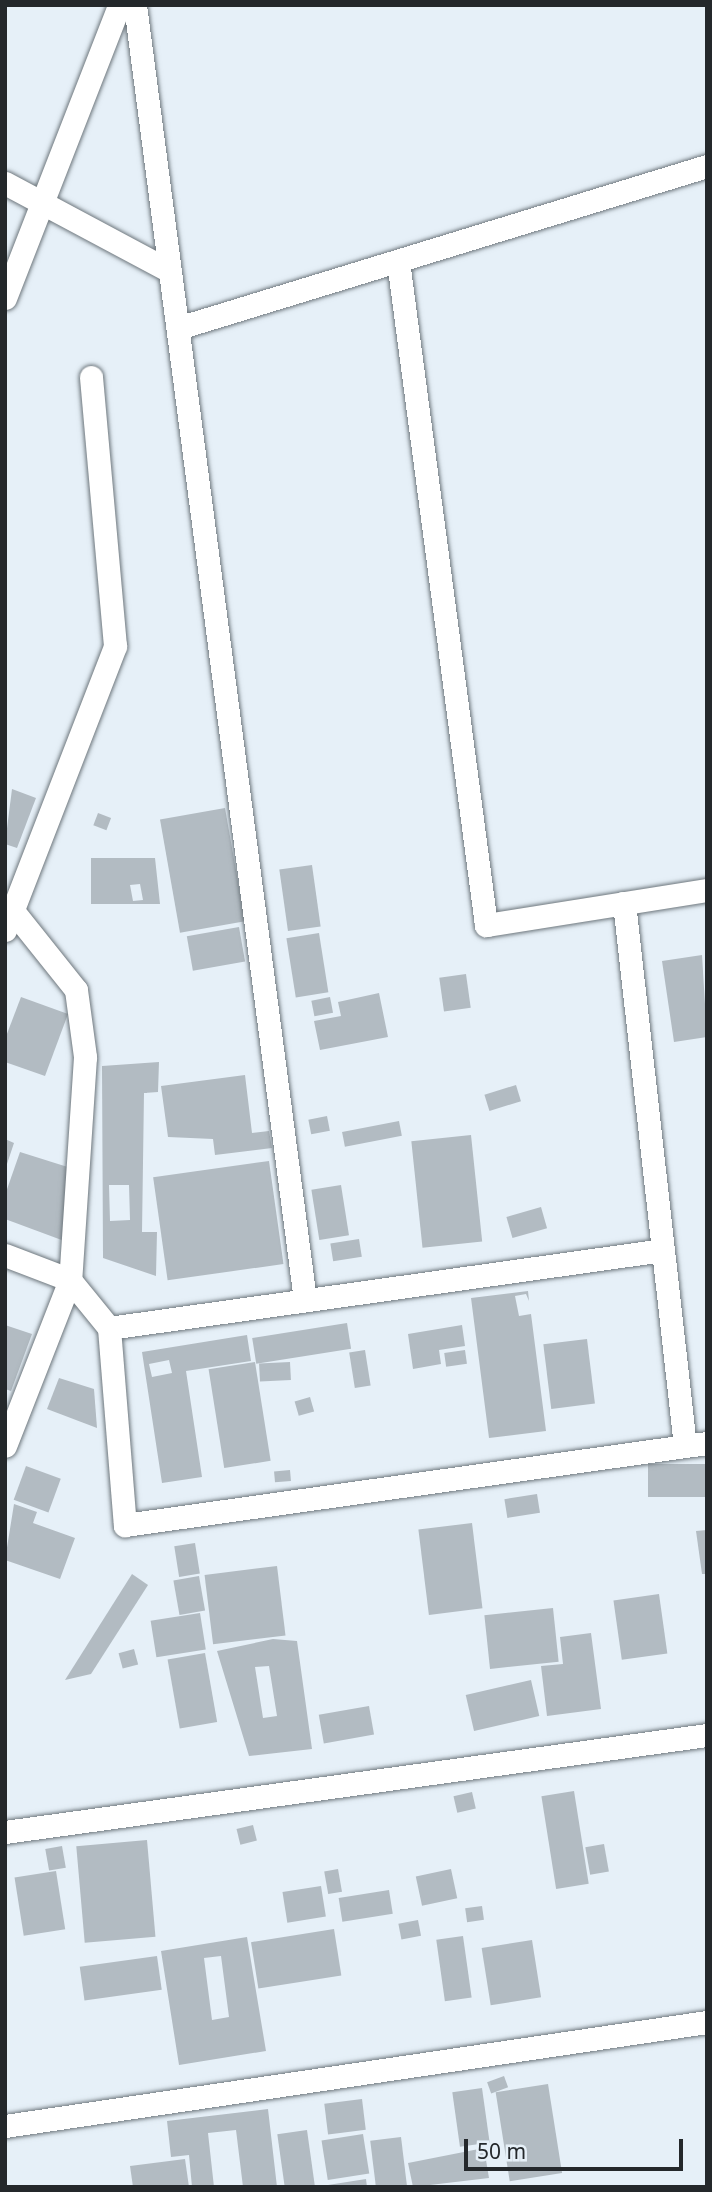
<!DOCTYPE html>
<html>
<head>
<meta charset="utf-8">
<style>
	body { margin:0 }
	#map { position:relative; width:712px; height:2192px; overflow:hidden; background:#e6f0f8; font-family:"Noto Sans",sans-serif }
	div>[style] { position:absolute }
	[style*='--x'] { left:calc(var(--x)*1px); top:calc(var(--y)*1px); width:calc(var(--w)*1px); rotate:calc(var(--a)*1deg) }
	.building>* { inset:0; background:#b2bbc2; transform-origin:0 0 }
	.roads { filter:drop-shadow(0 0 2px #6e777d) drop-shadow(0 0 2px #6e777d) }
	.minor>* { height:23px; margin:-11.5px; padding:0 11.5px; transform-origin:11.5px; border-radius:11.5px; background:#fff }
	span { translate:-50% -50%; white-space:nowrap; text-align:center; line-height:1.15; -webkit-text-stroke:6px #e6f0f8; paint-order:stroke }
	.frame { position:absolute; inset:0; border:7px solid #24282b; pointer-events:none }
	.scale { position:absolute; left:464px; top:2139px; width:219px; height:32px; box-sizing:border-box; border:4px solid #24282b; border-top:0; padding-left:9px; font-size:21px; line-height:24px; white-space:nowrap; color:#24282b; -webkit-text-stroke:5px #e6f0f8; paint-order:stroke }
</style>
</head>
<body>
<div id="map">
	<div class="building">
		<i style="clip-path:polygon(12px 789px,36px 798px,17px 848px,5px 844px)"></i>
		<i style="left:225px;top:808px;width:115px;height:66px;rotate:80deg"></i>
		<i style="left:98px;top:813px;width:14px;height:13px;rotate:21deg"></i>
		<i style="clip-path:polygon(evenodd,91px 858px,155px 858px,160px 904px,91px 904px,91px 858px,140px 884px,143px 900px,133px 901px,130px 885px,140px 884px)"></i>
		<i style="left:312px;top:865px;width:62px;height:33px;rotate:82deg"></i>
		<i style="left:239px;top:927px;width:35px;height:53px;rotate:80deg"></i>
		<i style="left:319px;top:933px;width:60px;height:33px;rotate:81deg"></i>
		<i style="clip-path:polygon(702px 955px,707px 1037px,674px 1042px,662px 961px)"></i>
		<i style="left:466px;top:974px;width:34px;height:27px;rotate:82deg"></i>
		<i style="clip-path:polygon(379px 993px,388px 1037px,320px 1050px,314px 1021px,341px 1016px,338px 1002px)"></i>
		<i style="clip-path:polygon(21px 997px,68px 1014px,45px 1076px,5px 1062px,5px 1039px)"></i>
		<i style="left:330px;top:997px;width:16px;height:19px;rotate:79deg"></i>
		<i style="clip-path:polygon(evenodd,159px 1062px,158px 1092px,144px 1093px,142px 1232px,157px 1232px,156px 1276px,103px 1258px,102px 1066px,159px 1062px,109px 1185px,129px 1185px,130px 1220px,110px 1221px,109px 1185px)"></i>
		<i style="clip-path:polygon(245px 1075px,252px 1133px,269px 1131px,272px 1148px,215px 1155px,213px 1139px,168px 1137px,161px 1086px)"></i>
		<i style="left:516px;top:1085px;width:17px;height:33px;rotate:73deg"></i>
		<i style="left:327px;top:1116px;width:15px;height:19px;rotate:79deg"></i>
		<i style="left:399px;top:1121px;width:15px;height:58px;rotate:79deg"></i>
		<i style="left:471px;top:1135px;width:107px;height:60px;rotate:84deg"></i>
		<i style="clip-path:polygon(5px 1139px,14px 1143px,6px 1167px,5px 1167px)"></i>
		<i style="clip-path:polygon(20px 1152px,74px 1169px,67px 1242px,5px 1219px,5px 1195px)"></i>
		<i style="left:269px;top:1161px;width:104px;height:117px;rotate:82deg"></i>
		<i style="left:341px;top:1185px;width:51px;height:30px;rotate:81deg"></i>
		<i style="left:541px;top:1207px;width:22px;height:36px;rotate:74deg"></i>
		<i style="left:359px;top:1239px;width:18px;height:29px;rotate:81deg"></i>
		<i style="clip-path:polygon(528px 1291px,529px 1301px,526px 1294px,515px 1296px,519px 1316px,531px 1314px,546px 1431px,489px 1438px,471px 1298px)"></i>
		<i style="left:347px;top:1323px;width:26px;height:96px;rotate:81deg"></i>
		<i style="clip-path:polygon(5px 1325px,32px 1334px,11px 1391px,5px 1389px)"></i>
		<i style="clip-path:polygon(462px 1325px,465px 1346px,439px 1350px,441px 1364px,413px 1369px,408px 1334px)"></i>
		<i style="clip-path:polygon(evenodd,247px 1335px,251px 1361px,186px 1371px,202px 1477px,162px 1483px,142px 1352px,247px 1335px,169px 1360px,172px 1373px,152px 1377px,149px 1364px,169px 1360px)"></i>
		<i style="left:587px;top:1339px;width:65px;height:44px;rotate:83deg"></i>
		<i style="left:365px;top:1350px;width:36px;height:16px;rotate:81deg"></i>
		<i style="left:465px;top:1350px;width:14px;height:21px;rotate:82deg"></i>
		<i style="left:255px;top:1362px;width:100px;height:47px;rotate:81deg"></i>
		<i style="left:290px;top:1362px;width:18px;height:31px;rotate:87deg"></i>
		<i style="clip-path:polygon(59px 1378px,94px 1389px,97px 1428px,47px 1409px)"></i>
		<i style="left:310px;top:1397px;width:15px;height:16px;rotate:74deg"></i>
		<i style="left:707px;top:1464px;width:33px;height:59px;rotate:90deg"></i>
		<i style="left:26px;top:1466px;width:37px;height:36px;rotate:20deg"></i>
		<i style="left:290px;top:1470px;width:11px;height:16px;rotate:85deg"></i>
		<i style="left:537px;top:1494px;width:19px;height:33px;rotate:81deg"></i>
		<i style="clip-path:polygon(14px 1504px,37px 1512px,33px 1523px,75px 1538px,60px 1579px,5px 1560px)"></i>
		<i style="left:472px;top:1523px;width:86px;height:54px;rotate:83deg"></i>
		<i style="clip-path:polygon(707px 1530px,707px 1574px,702px 1574px,696px 1531px)"></i>
		<i style="left:195px;top:1543px;width:31px;height:21px;rotate:81deg"></i>
		<i style="left:277px;top:1566px;width:70px;height:73px;rotate:83deg"></i>
		<i style="clip-path:polygon(132px 1574px,148px 1585px,91px 1674px,65px 1680px)"></i>
		<i style="left:199px;top:1576px;width:35px;height:26px;rotate:80deg"></i>
		<i style="left:659px;top:1594px;width:60px;height:46px;rotate:82deg"></i>
		<i style="left:553px;top:1608px;width:54px;height:69px;rotate:84deg"></i>
		<i style="left:200px;top:1613px;width:37px;height:50px;rotate:81deg"></i>
		<i style="clip-path:polygon(591px 1633px,601px 1709px,547px 1716px,541px 1666px,563px 1664px,560px 1637px)"></i>
		<i style="clip-path:polygon(evenodd,273px 1639px,297px 1641px,312px 1749px,249px 1756px,217px 1651px,273px 1639px,269px 1666px,277px 1716px,263px 1718px,255px 1667px,269px 1666px)"></i>
		<i style="left:134px;top:1649px;width:16px;height:16px;rotate:75deg"></i>
		<i style="left:205px;top:1653px;width:70px;height:38px;rotate:80deg"></i>
		<i style="left:531px;top:1680px;width:37px;height:67px;rotate:77deg"></i>
		<i style="left:369px;top:1706px;width:29px;height:51px;rotate:80deg"></i>
		<i style="left:574px;top:1791px;width:94px;height:33px;rotate:81deg"></i>
		<i style="left:472px;top:1792px;width:17px;height:19px;rotate:77deg"></i>
		<i style="left:253px;top:1825px;width:16px;height:17px;rotate:76deg"></i>
		<i style="left:147px;top:1840px;width:97px;height:71px;rotate:85deg"></i>
		<i style="left:604px;top:1844px;width:28px;height:19px;rotate:80deg"></i>
		<i style="left:62px;top:1846px;width:22px;height:17px;rotate:80deg"></i>
		<i style="left:338px;top:1869px;width:23px;height:14px;rotate:80deg"></i>
		<i style="left:451px;top:1869px;width:30px;height:36px;rotate:78deg"></i>
		<i style="left:56px;top:1871px;width:59px;height:42px;rotate:81deg"></i>
		<i style="left:321px;top:1886px;width:31px;height:39px;rotate:81deg"></i>
		<i style="left:389px;top:1890px;width:24px;height:51px;rotate:81deg"></i>
		<i style="left:482px;top:1906px;width:14px;height:17px;rotate:82deg"></i>
		<i style="left:418px;top:1920px;width:16px;height:20px;rotate:79deg"></i>
		<i style="left:334px;top:1929px;width:47px;height:84px;rotate:81deg"></i>
		<i style="left:463px;top:1936px;width:62px;height:27px;rotate:82deg"></i>
		<i style="clip-path:polygon(evenodd,247px 1937px,266px 2051px,179px 2065px,161px 1951px,247px 1937px,221px 1956px,229px 2017px,212px 2020px,204px 1958px,221px 1956px)"></i>
		<i style="left:532px;top:1940px;width:58px;height:51px;rotate:81deg"></i>
		<i style="left:157px;top:1956px;width:34px;height:78px;rotate:82deg"></i>
		<i style="left:504px;top:2076px;width:12px;height:18px;rotate:70deg"></i>
		<i style="left:548px;top:2084px;width:90px;height:53px;rotate:81deg"></i>
		<i style="left:482px;top:2088px;width:55px;height:30px;rotate:82deg"></i>
		<i style="left:362px;top:2099px;width:31px;height:38px;rotate:83deg"></i>
		<i style="clip-path:polygon(268px 2109px,277px 2187px,243px 2187px,236px 2130px,208px 2133px,214px 2187px,192px 2187px,189px 2155px,171px 2157px,167px 2121px)"></i>
		<i style="left:307px;top:2130px;width:58px;height:30px;rotate:82deg"></i>
		<i style="left:363px;top:2134px;width:40px;height:42px;rotate:81deg"></i>
		<i style="left:401px;top:2137px;width:50px;height:31px;rotate:83deg"></i>
		<i style="clip-path:polygon(484px 2148px,489px 2178px,413px 2187px,408px 2163px)"></i>
		<i style="clip-path:polygon(185px 2159px,189px 2187px,133px 2187px,130px 2166px)"></i>
		<i style="clip-path:polygon(366px 2179px,367px 2187px,328px 2187px,328px 2185px)"></i>
	</div>
	<div class="roads">
		<div class="minor">
			<i style="--x:135;--y:5;--w:1306;--a:82.52"></i>
			<i style="--x:5;--y:183;--w:187;--a:28.1"></i>
			<i style="--x:398;--y:261;--w:670;--a:82.45"></i>
			<i style="--x:486;--y:925;--w:224;--a:-9"></i>
			<i style="--x:5;--y:298;--w:314;--a:-68.7"></i>
			<i style="--x:178;--y:328;--w:553;--a:-17.03"></i>
			<i style="--x:624;--y:903;--w:546;--a:83.59"></i>
			<i style="--x:13;--y:911;--w:101;--a:51.4"></i>
			<i style="--x:76;--y:990;--w:68;--a:82.3"></i>
			<i style="--x:85;--y:1057;--w:224;--a:93.8"></i>
			<i style="--x:70;--y:1280;--w:62;--a:50.9"></i>
			<i style="--x:109;--y:1328;--w:198;--a:85.4"></i>
			<i style="--x:125;--y:1525;--w:588;--a:-8.02"></i>
			<i style="--x:5;--y:930;--w:305;--a:-68.8"></i>
			<i style="--x:115;--y:646;--w:270;--a:-95.1"></i>
			<i style="--x:5;--y:1255;--w:70;--a:21"></i>
			<i style="--x:70;--y:1280;--w:178;--a:111.4"></i>
			<i style="--x:109;--y:1328;--w:559;--a:-8.01"></i>
			<i style="--x:5;--y:1832;--w:709;--a:-7.87"></i>
			<i style="--x:5;--y:2126;--w:710;--a:-8.43"></i>
		</div>
	</div>
	<div class="frame"></div>
	<div class="scale">50 m</div>
</div>
</body>
</html>
